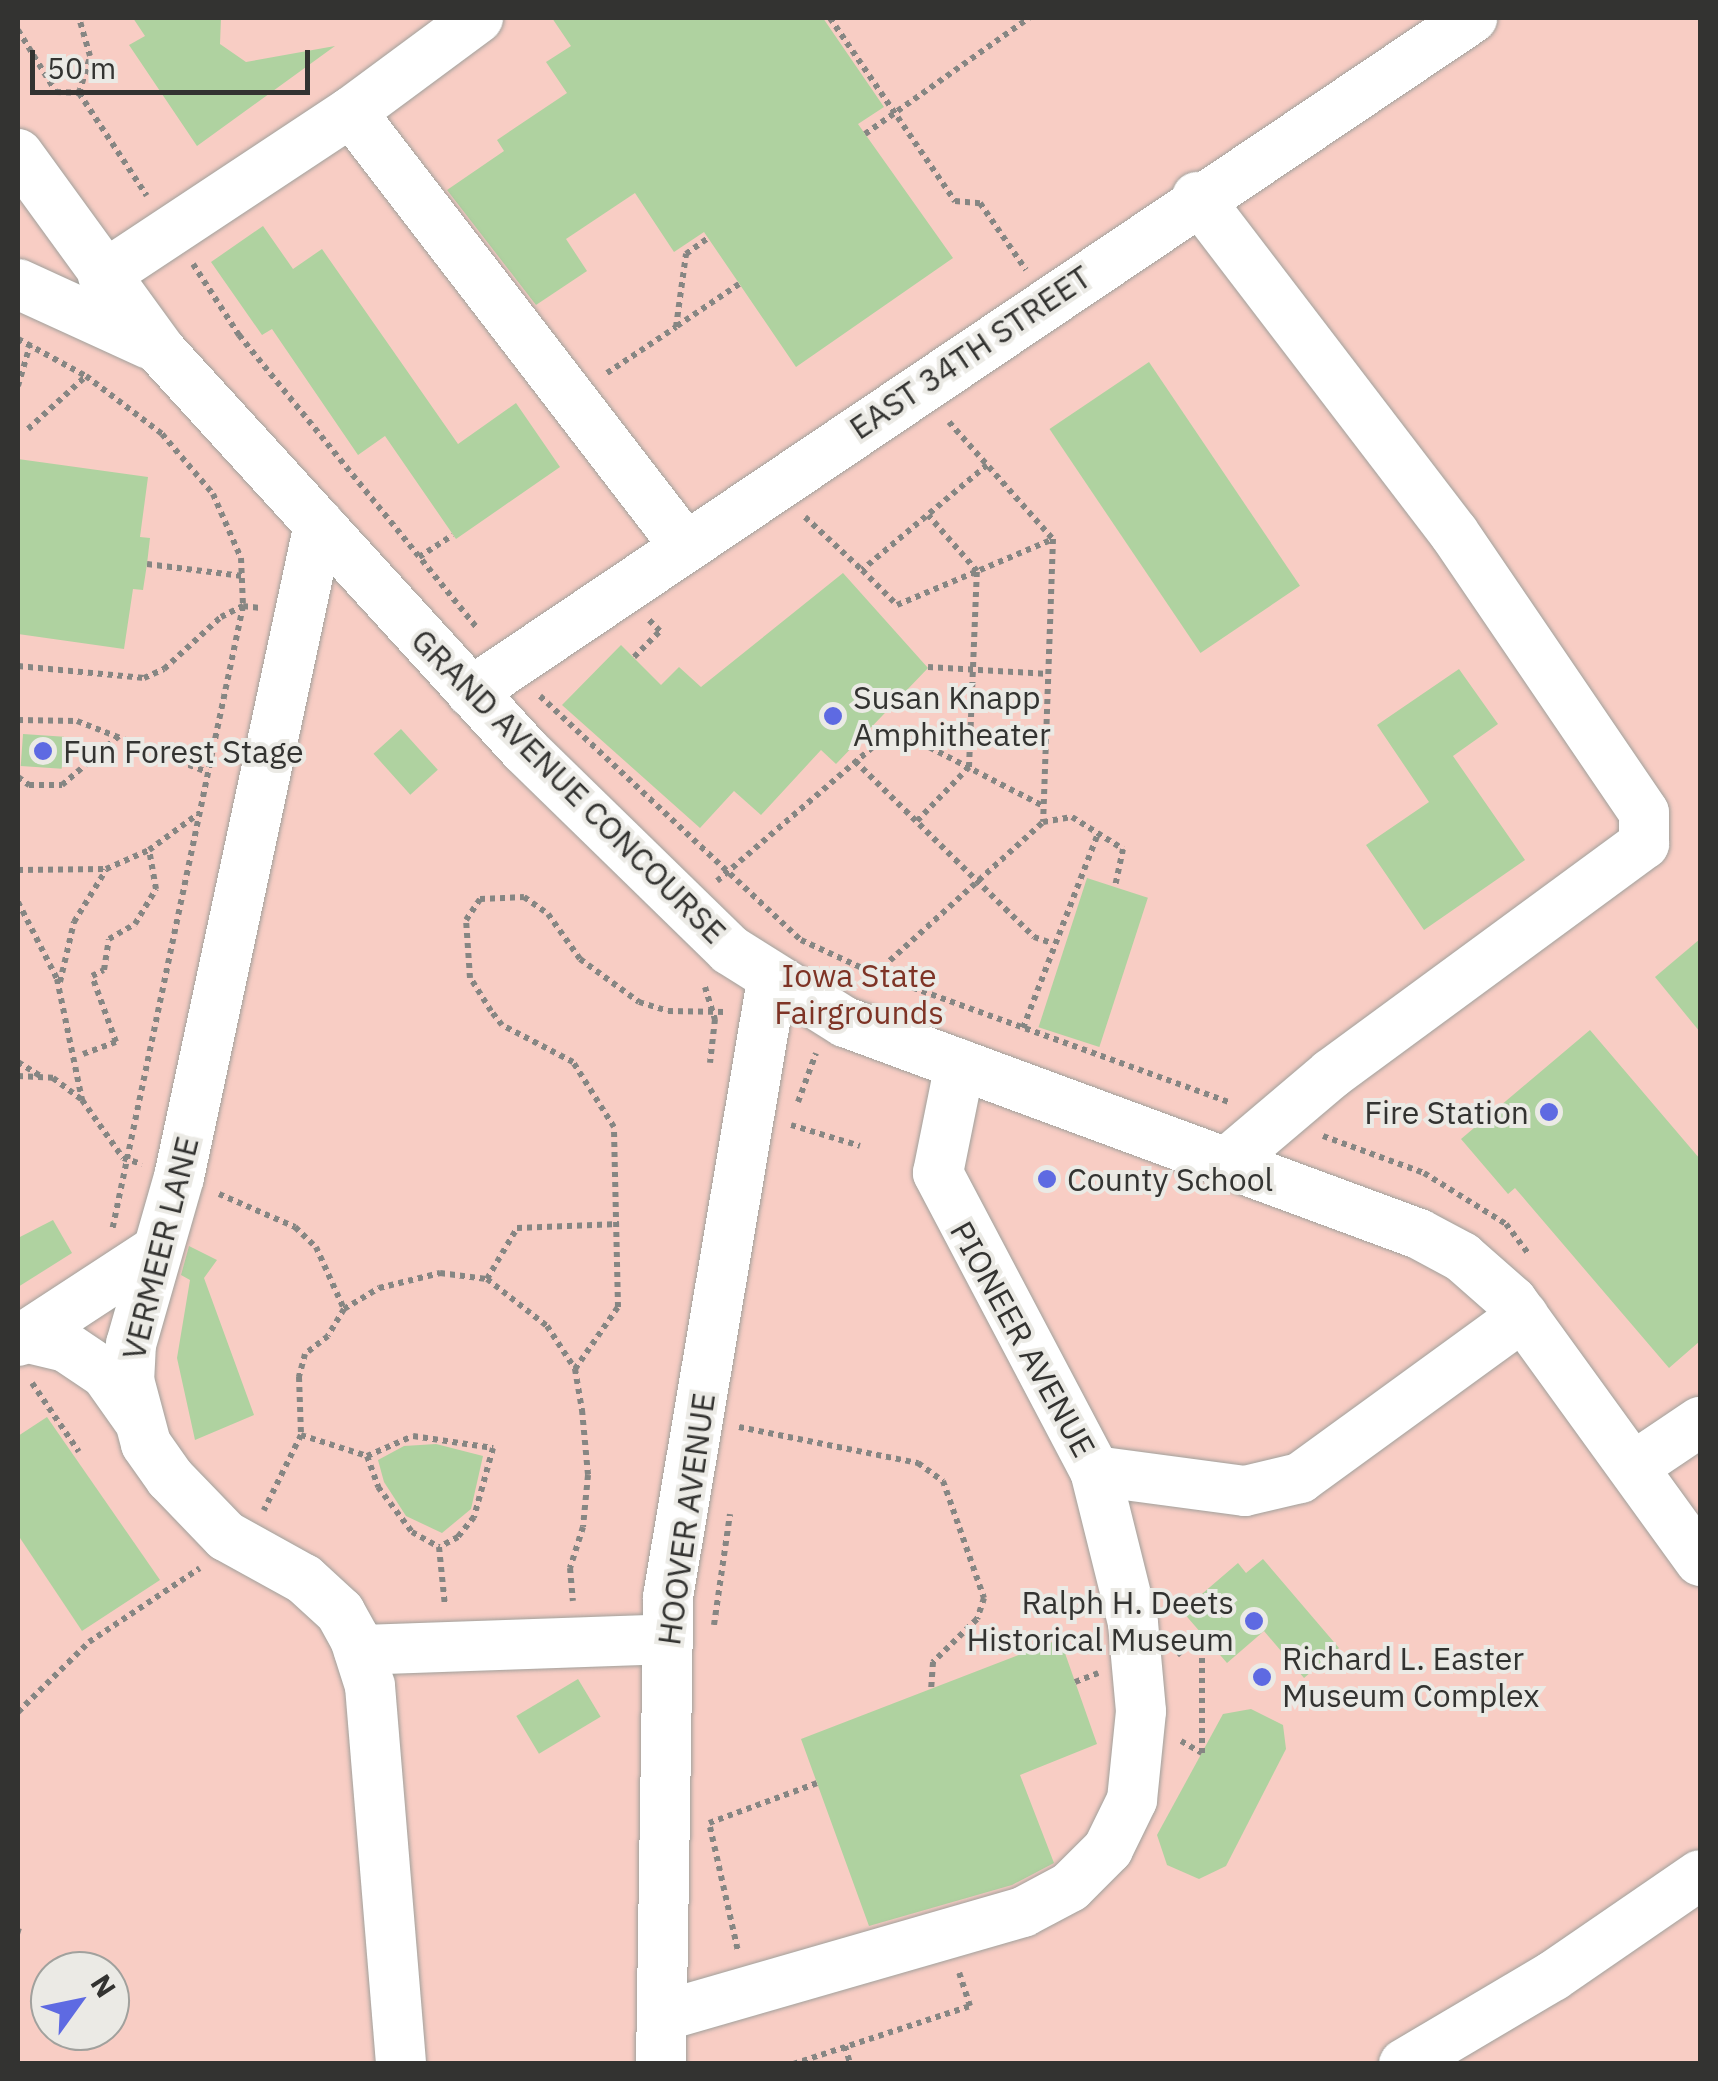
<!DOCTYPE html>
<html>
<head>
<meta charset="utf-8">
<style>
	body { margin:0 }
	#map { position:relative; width:1718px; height:2081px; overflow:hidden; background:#ebeae5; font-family:"IBM Plex Sans",sans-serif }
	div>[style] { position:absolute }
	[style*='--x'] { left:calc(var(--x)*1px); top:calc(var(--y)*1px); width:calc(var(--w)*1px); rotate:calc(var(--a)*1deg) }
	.green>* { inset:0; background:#f8cdc4 }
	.building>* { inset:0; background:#afd2a0; transform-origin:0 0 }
	.path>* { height:6px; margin-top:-3px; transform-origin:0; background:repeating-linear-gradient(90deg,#868683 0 5px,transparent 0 10px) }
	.roads { filter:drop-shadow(0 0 2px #a0a09b) drop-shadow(0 0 2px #a0a09b) }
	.minor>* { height:50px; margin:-25px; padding:0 25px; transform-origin:25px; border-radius:25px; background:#fff }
	.dots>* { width:28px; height:28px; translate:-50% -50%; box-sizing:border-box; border:5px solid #ebeae5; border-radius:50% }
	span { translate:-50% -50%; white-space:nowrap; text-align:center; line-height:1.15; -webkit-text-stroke:8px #ebeae5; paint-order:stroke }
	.street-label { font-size:32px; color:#333331 }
	.poi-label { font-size:32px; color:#333331 }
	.left { translate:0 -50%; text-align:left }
	.right { translate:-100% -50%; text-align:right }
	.park-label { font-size:32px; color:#7e3325 }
	.frame { position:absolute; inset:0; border:20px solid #333331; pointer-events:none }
	.north { position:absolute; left:30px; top:1951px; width:100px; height:100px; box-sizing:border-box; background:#ebeae5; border:2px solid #a1a19d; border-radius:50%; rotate:57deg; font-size:28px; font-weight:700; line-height:40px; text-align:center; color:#333331 }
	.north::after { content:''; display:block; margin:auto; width:35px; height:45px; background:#5e6ae2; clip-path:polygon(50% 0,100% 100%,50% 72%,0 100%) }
	.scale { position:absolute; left:30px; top:50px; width:280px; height:45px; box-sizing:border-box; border:5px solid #333331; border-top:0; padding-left:12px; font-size:30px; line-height:35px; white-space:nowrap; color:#333331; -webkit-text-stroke:8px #ebeae5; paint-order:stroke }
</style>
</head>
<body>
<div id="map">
	<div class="green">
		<i style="clip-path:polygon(evenodd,18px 18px,1700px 18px,1700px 2063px,18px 2063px,18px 18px,50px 1971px,110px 1971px,110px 2031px,50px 2031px,50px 1971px)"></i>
	</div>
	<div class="building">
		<i style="clip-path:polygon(133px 18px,221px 18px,220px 44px,246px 62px,335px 46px,197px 146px,129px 45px,145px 36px)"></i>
		<i style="clip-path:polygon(552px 18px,823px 18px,884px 107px,858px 124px,953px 258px,796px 367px,704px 232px,674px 252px,635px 193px,566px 239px,587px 271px,536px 305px,447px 190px,504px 151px,497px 140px,567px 93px,546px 62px,571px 46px)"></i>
		<i style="clip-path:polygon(263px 226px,293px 269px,322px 249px,458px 444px,516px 403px,560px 467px,456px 539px,385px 436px,358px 455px,272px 329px,262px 335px,211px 262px)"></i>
		<i style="left:1149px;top:362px;width:270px;height:120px;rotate:56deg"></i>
		<i style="clip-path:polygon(18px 459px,148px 477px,140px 537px,150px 538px,147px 564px,143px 590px,133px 589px,124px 649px,18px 634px)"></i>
		<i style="clip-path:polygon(843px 573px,928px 668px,836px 764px,821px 750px,761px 815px,734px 791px,700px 828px,562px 705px,621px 645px,661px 685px,679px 667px,701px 687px)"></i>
		<i style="clip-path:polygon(1459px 669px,1498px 724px,1453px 756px,1525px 860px,1424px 930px,1366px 845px,1429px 802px,1377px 725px)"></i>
		<i style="left:401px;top:729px;width:55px;height:37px;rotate:48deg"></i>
		<i style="left:23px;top:734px;width:41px;height:32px;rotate:4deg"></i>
		<i style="left:1087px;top:878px;width:64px;height:157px;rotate:18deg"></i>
		<i style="clip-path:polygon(1700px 939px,1700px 1032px,1655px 977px)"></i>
		<i style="clip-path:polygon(1590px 1030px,1700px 1159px,1700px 1341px,1669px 1368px,1515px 1188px,1508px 1194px,1461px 1139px)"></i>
		<i style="clip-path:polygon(53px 1220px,72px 1253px,18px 1287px,18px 1238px)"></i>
		<i style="clip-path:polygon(189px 1246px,217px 1260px,204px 1278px,254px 1415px,195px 1440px,177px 1358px,190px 1280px,181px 1275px)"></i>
		<i style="clip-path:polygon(47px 1417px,160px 1580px,82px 1631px,18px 1535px,18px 1436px)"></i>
		<i style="clip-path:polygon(436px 1444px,483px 1456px,471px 1509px,442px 1533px,406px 1516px,384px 1482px,378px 1460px,404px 1446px)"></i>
		<i style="clip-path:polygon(1263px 1559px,1339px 1648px,1304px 1678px,1264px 1631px,1227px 1663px,1182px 1611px,1238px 1563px,1246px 1573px)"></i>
		<i style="clip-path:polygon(1060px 1639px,1097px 1744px,1020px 1775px,1054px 1863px,1012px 1885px,869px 1926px,801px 1739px)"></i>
		<i style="left:578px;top:1679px;width:44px;height:72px;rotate:59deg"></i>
		<i style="clip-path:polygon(1251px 1709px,1283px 1725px,1286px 1749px,1226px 1866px,1199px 1879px,1167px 1865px,1157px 1835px,1223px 1714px)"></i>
	</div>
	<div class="path">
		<i style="--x:830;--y:18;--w:222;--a:55.7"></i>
		<i style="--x:955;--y:201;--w:25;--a:5"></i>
		<i style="--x:980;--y:203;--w:81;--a:55.5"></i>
		<i style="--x:18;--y:30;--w:73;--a:58.5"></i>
		<i style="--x:56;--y:92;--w:23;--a:2"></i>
		<i style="--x:79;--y:93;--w:123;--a:56.6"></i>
		<i style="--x:79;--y:93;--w:39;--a:-73"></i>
		<i style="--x:90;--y:56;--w:40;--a:-106"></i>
		<i style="--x:865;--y:134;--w:201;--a:-35.3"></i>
		<i style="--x:193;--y:264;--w:85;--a:57.1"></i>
		<i style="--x:239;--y:335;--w:377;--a:50.9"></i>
		<i style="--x:677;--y:326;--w:75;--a:-34.1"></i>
		<i style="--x:18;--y:339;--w:77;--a:28.6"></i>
		<i style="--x:86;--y:376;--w:96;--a:37.3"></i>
		<i style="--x:162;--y:434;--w:79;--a:49.6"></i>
		<i style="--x:213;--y:494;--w:70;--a:66.4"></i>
		<i style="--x:241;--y:558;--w:48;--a:87.6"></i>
		<i style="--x:243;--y:606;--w:639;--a:101.84"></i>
		<i style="--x:607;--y:373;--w:83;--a:-33.7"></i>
		<i style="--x:676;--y:327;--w:74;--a:-82.2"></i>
		<i style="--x:686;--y:254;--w:27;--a:-36"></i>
		<i style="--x:18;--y:386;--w:43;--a:-73.7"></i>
		<i style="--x:949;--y:422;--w:157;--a:48.4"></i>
		<i style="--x:1053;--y:539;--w:283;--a:92"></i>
		<i style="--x:28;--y:429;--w:79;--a:-42.4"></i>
		<i style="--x:987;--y:465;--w:163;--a:140"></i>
		<i style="--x:862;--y:570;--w:49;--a:45"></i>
		<i style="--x:897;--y:605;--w:169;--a:-22.9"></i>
		<i style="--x:805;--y:517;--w:78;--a:42.9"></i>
		<i style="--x:419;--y:557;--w:40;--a:-32.9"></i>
		<i style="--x:147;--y:564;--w:96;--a:7.2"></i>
		<i style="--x:634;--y:657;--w:37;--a:-45"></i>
		<i style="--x:660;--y:631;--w:16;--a:-135"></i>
		<i style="--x:18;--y:666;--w:127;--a:5.4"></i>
		<i style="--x:144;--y:678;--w:22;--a:-24"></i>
		<i style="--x:164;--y:669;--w:77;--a:-42.4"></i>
		<i style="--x:221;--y:617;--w:25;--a:-27"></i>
		<i style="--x:243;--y:606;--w:17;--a:7"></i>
		<i style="--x:928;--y:667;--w:120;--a:3.3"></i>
		<i style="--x:540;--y:696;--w:357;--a:43.1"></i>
		<i style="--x:801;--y:940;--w:81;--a:24.7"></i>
		<i style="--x:875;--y:974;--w:379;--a:19.9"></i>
		<i style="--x:18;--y:720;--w:59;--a:1"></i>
		<i style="--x:77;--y:721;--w:140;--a:21.4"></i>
		<i style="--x:855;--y:761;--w:251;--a:44.5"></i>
		<i style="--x:1034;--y:937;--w:18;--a:19"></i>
		<i style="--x:18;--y:777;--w:14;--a:36"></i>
		<i style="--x:29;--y:785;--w:33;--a:0"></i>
		<i style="--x:62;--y:785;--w:75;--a:-40.7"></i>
		<i style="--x:917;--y:821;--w:75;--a:-46.1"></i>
		<i style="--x:969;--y:767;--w:196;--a:-87.7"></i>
		<i style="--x:977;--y:571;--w:74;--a:-131.2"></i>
		<i style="--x:18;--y:870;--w:88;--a:-0.7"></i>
		<i style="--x:106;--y:869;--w:47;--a:-23.8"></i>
		<i style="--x:149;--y:850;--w:61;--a:-36.3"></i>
		<i style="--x:717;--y:881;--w:233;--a:-40.7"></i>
		<i style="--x:894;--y:729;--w:168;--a:27.3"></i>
		<i style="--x:18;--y:902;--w:86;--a:63.1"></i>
		<i style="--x:57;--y:979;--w:124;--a:78.3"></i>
		<i style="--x:82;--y:1100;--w:71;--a:54.7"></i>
		<i style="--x:123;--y:1158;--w:20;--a:18"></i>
		<i style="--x:875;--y:974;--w:227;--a:-42.1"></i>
		<i style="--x:1043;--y:822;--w:29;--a:-10"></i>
		<i style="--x:1072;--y:817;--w:60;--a:32.1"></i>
		<i style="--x:1123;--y:849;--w:39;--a:102"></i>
		<i style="--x:60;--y:982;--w:62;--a:-76.9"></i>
		<i style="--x:74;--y:922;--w:61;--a:-58.4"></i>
		<i style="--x:705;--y:987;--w:34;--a:73"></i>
		<i style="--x:715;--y:1019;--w:44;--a:96.5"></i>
		<i style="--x:1023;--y:1028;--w:208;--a:-68.9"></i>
		<i style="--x:83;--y:1054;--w:35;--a:-20"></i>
		<i style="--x:116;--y:1042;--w:70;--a:-110"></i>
		<i style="--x:92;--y:976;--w:13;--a:-27"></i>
		<i style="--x:104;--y:970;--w:31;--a:-81"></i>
		<i style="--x:109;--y:939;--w:30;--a:-30"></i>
		<i style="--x:135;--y:924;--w:41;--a:-59"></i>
		<i style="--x:156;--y:889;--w:40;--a:-100"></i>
		<i style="--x:18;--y:1062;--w:28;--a:32"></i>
		<i style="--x:18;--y:1076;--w:35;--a:3"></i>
		<i style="--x:53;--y:1078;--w:36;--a:37"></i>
		<i style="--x:798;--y:1102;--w:52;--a:-69.8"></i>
		<i style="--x:791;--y:1125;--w:72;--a:16.9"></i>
		<i style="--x:1323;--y:1136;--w:108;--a:20.1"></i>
		<i style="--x:1424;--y:1173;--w:97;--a:31.9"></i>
		<i style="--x:1506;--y:1224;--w:38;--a:53"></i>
		<i style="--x:219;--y:1194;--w:83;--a:23.5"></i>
		<i style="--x:295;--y:1227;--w:29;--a:44"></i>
		<i style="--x:316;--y:1247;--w:68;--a:65.7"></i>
		<i style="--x:344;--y:1309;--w:31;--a:121"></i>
		<i style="--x:328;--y:1336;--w:29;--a:142"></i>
		<i style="--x:305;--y:1354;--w:24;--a:105"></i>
		<i style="--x:299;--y:1377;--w:58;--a:88"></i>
		<i style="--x:301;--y:1435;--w:84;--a:116.3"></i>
		<i style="--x:487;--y:1279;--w:59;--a:-59.5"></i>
		<i style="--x:517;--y:1228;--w:102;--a:-2.2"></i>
		<i style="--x:344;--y:1309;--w:41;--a:-31"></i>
		<i style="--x:379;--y:1288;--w:63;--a:-13.8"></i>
		<i style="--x:440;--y:1273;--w:47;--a:7.3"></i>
		<i style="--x:487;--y:1279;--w:76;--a:38.1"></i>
		<i style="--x:547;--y:1326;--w:51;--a:56.9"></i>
		<i style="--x:575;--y:1369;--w:42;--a:80.3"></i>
		<i style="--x:582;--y:1410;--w:65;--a:84.7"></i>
		<i style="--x:588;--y:1475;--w:52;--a:95.5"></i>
		<i style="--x:583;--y:1527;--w:43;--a:107.6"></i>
		<i style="--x:570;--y:1568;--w:33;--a:85"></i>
		<i style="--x:575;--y:1369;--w:75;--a:-55.3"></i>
		<i style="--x:618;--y:1307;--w:180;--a:-91.3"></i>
		<i style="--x:614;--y:1127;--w:77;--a:-122.2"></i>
		<i style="--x:573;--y:1062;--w:80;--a:-152.5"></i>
		<i style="--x:502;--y:1025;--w:18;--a:-128"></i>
		<i style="--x:491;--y:1011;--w:39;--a:-122"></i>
		<i style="--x:470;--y:978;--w:58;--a:-93.9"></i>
		<i style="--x:466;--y:920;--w:25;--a:-56"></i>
		<i style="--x:480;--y:899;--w:44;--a:-2.6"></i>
		<i style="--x:524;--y:897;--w:29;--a:35"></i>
		<i style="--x:548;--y:914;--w:55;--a:54.6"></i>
		<i style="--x:580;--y:959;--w:73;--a:36.1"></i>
		<i style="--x:639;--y:1002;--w:30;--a:17"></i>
		<i style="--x:668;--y:1011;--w:57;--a:1"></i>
		<i style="--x:32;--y:1383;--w:83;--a:55.7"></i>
		<i style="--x:739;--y:1427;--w:183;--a:11.4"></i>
		<i style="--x:918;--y:1463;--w:31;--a:36"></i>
		<i style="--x:943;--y:1481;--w:124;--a:70.7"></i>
		<i style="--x:984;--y:1598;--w:22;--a:108"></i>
		<i style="--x:977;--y:1619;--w:62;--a:135.7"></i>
		<i style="--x:933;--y:1662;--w:27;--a:94"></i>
		<i style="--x:301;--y:1435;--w:69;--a:17.7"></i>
		<i style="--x:367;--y:1456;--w:33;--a:70"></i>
		<i style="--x:378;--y:1487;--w:56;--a:52.9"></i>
		<i style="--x:412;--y:1532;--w:31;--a:29"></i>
		<i style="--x:439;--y:1547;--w:59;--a:84.2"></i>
		<i style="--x:367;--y:1456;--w:50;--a:-23.5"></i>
		<i style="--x:413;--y:1436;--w:81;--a:8.5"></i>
		<i style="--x:493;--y:1448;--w:72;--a:105.4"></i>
		<i style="--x:474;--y:1517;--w:26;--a:129"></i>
		<i style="--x:458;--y:1537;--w:21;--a:152"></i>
		<i style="--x:714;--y:1625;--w:112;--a:-81.8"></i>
		<i style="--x:1177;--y:1655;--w:32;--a:-41"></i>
		<i style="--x:1075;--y:1682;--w:25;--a:-21"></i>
		<i style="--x:18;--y:1712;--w:100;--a:-44.6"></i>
		<i style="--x:89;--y:1642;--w:133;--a:-33.7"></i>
		<i style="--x:1181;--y:1741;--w:24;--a:30"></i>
		<i style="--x:1202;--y:1753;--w:120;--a:-90"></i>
		<i style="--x:709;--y:1823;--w:115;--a:-20.3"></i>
		<i style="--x:710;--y:1827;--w:127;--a:77.3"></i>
		<i style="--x:18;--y:1931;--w:3;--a:18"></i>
		<i style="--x:845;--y:2046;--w:19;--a:74"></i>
		<i style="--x:793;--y:2064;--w:186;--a:-18.1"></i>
		<i style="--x:970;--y:2006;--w:35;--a:-108"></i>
	</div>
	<div class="roads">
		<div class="minor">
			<i style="--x:351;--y:112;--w:548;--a:52.42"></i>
			<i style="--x:18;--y:154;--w:243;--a:54"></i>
			<i style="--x:161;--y:351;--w:540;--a:47.63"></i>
			<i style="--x:525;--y:750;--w:286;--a:44.3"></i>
			<i style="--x:730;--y:950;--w:136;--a:32.1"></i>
			<i style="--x:845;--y:1022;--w:612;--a:20.27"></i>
			<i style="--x:1419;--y:1234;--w:49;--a:28.1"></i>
			<i style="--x:1462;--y:1257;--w:67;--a:41.3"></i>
			<i style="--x:1512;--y:1301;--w:321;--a:54.1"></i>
			<i style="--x:1197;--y:197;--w:423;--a:52.6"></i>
			<i style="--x:1454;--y:533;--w:338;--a:55.8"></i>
			<i style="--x:1644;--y:813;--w:31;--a:90"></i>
			<i style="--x:1644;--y:844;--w:388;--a:143.7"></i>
			<i style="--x:1331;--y:1074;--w:138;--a:139.7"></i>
			<i style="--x:103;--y:276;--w:297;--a:-33.5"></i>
			<i style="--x:351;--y:112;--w:158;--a:-36.5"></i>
			<i style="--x:18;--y:284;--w:144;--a:24.6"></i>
			<i style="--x:319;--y:524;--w:668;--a:102.1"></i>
			<i style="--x:179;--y:1177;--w:174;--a:106"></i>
			<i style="--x:131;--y:1344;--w:36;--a:93"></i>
			<i style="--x:129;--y:1380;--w:66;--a:75.1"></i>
			<i style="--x:146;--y:1444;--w:42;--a:54.8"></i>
			<i style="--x:170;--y:1478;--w:81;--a:46"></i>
			<i style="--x:226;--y:1536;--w:89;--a:28.9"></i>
			<i style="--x:304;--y:1579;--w:49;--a:42.5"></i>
			<i style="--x:340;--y:1612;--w:31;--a:61"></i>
			<i style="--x:355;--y:1639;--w:49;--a:72.3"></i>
			<i style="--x:370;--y:1686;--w:379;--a:85.3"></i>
			<i style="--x:471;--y:692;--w:1207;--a:-33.95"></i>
			<i style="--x:24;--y:1337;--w:43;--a:13.4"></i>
			<i style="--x:66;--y:1347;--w:48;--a:34"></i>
			<i style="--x:106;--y:1374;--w:54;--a:54.8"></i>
			<i style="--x:18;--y:1341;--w:166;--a:-33.2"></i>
			<i style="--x:1633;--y:1467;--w:81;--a:-33.9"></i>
			<i style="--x:1095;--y:1471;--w:151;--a:7.6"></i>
			<i style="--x:1245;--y:1491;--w:57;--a:-13.3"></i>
			<i style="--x:1300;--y:1478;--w:276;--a:-36"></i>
			<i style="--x:359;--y:1650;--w:308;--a:-2"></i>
			<i style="--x:666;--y:2015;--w:372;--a:-16.1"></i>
			<i style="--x:1023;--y:1912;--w:53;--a:-28"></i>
			<i style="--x:1070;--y:1887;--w:54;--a:-45"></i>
			<i style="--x:1108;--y:1849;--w:55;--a:-63.9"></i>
			<i style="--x:1132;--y:1800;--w:89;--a:-84.2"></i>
			<i style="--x:1141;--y:1711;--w:88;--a:-95.2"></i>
			<i style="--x:1133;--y:1623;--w:157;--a:-104"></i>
			<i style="--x:1095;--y:1471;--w:337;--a:-117.8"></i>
			<i style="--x:938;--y:1173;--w:111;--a:-78.6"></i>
			<i style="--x:661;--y:2064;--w:467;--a:-89.1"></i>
			<i style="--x:668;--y:1597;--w:626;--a:-80.43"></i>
			<i style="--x:1404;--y:2064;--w:173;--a:-30.6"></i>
			<i style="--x:1553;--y:1976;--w:178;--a:-34.5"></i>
		</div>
	</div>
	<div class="dots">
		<i style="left:833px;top:716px;background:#5e6ae2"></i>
		<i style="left:43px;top:751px;background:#5e6ae2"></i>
		<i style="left:1549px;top:1112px;background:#5e6ae2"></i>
		<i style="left:1047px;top:1179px;background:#5e6ae2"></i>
		<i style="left:1254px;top:1621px;background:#5e6ae2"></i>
		<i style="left:1262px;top:1677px;background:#5e6ae2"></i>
	</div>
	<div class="street-label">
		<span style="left:970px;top:352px;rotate:-34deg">EAST 34TH STREET</span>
		<span style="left:569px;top:786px;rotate:45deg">GRAND AVENUE CONCOURSE</span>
		<span style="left:160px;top:1248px;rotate:-76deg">VERMEER LANE</span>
		<span style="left:1023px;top:1339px;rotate:61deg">PIONEER AVENUE</span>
		<span style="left:686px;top:1519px;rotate:-82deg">HOOVER AVENUE</span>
	</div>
	<div class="poi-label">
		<span class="left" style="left:853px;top:716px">Susan Knapp<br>Amphitheater</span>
		<span class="left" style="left:63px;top:751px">Fun Forest Stage</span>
		<span class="right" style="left:1529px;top:1112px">Fire Station</span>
		<span class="left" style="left:1067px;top:1179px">County School</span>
		<span class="right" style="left:1234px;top:1621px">Ralph H. Deets<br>Historical Museum</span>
		<span class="left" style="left:1282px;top:1677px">Richard L. Easter<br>Museum Complex</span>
	</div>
	<div class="park-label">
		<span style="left:859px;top:994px">Iowa State<br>Fairgrounds</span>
	</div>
	<div class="frame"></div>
	<div class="north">N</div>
	<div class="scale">50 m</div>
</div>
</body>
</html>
